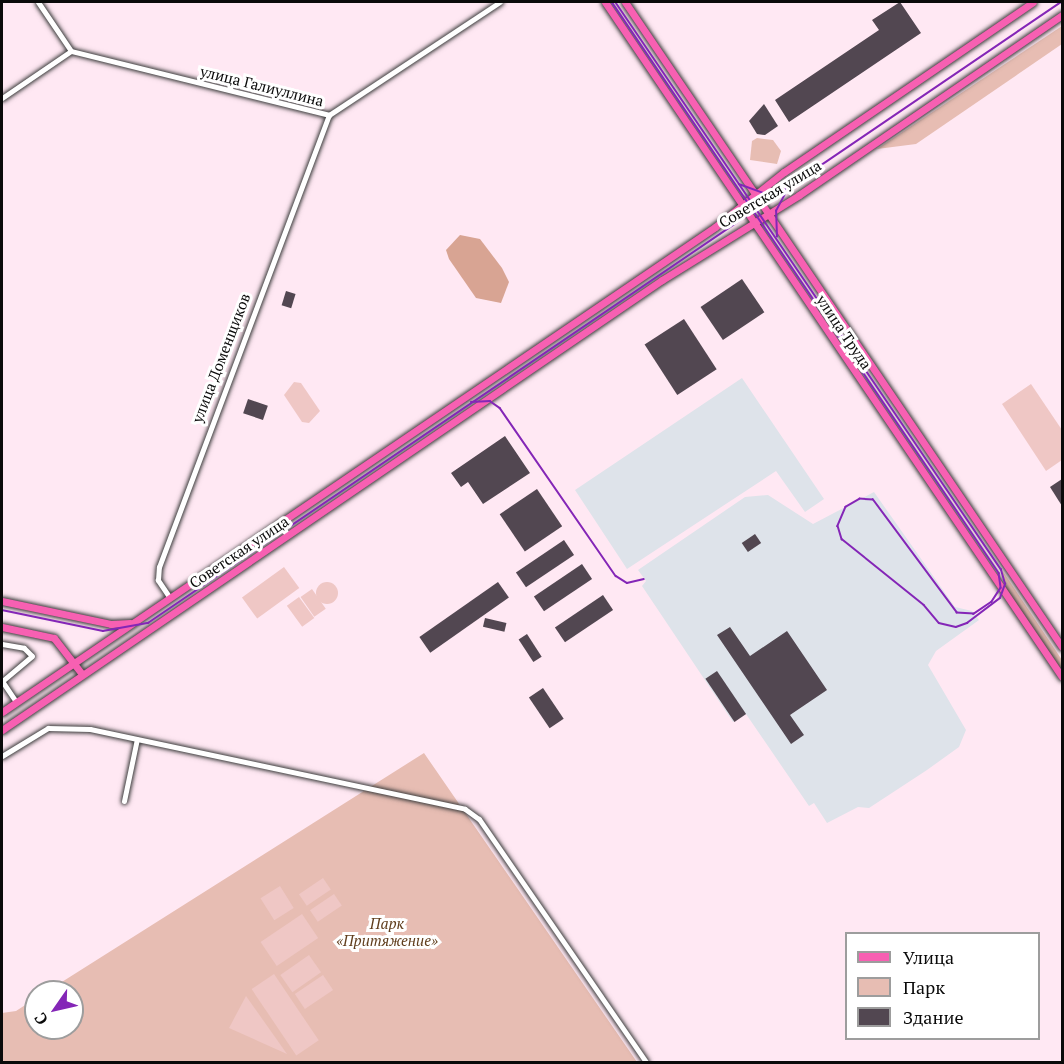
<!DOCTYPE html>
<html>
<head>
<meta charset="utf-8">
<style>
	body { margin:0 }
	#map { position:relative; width:1064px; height:1064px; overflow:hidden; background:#ffe8f3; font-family:"PT Serif",serif }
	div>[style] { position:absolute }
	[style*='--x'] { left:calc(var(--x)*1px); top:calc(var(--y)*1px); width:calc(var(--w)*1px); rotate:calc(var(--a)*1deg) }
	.industrial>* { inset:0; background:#dee3ea }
	.green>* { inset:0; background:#e7bdb3 }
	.forest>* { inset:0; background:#d8a493 }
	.pitch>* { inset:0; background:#efc7c5; transform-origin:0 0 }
	.round { border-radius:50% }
	.building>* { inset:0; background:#524751; transform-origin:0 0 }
	.roads { filter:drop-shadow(0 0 2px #3d3d3d) drop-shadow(0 0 2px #3d3d3d) }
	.minor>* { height:5px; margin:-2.5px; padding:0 2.5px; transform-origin:2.5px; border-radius:2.5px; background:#fff }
	.major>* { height:7px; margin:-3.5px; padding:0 3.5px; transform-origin:3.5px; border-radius:3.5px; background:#f760b2 }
	.tram>* { height:1.5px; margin:-0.75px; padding:0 0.75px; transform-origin:0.75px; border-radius:0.75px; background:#8426b7 }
	span { translate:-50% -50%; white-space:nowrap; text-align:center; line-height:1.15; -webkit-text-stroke:6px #fff; paint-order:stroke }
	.street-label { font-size:15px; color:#0a0a0a }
	.park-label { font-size:15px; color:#603e1d; font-style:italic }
	.frame { position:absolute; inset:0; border:3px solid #0a0a0a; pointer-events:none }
	.legend { position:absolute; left:845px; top:932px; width:195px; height:108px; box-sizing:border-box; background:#fff; border:2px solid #9d9d9d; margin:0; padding:8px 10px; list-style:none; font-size:18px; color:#0a0a0a }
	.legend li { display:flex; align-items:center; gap:12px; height:30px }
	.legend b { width:30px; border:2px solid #9d9d9d }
	.north { position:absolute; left:24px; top:980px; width:60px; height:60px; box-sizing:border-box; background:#fff; border:2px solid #9d9d9d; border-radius:50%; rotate:236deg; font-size:16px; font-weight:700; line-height:24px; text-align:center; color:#0a0a0a }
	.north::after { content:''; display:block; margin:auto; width:21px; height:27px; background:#8426b7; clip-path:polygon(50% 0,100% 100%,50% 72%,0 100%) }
</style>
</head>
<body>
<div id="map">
	<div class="industrial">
		<i style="clip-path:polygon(742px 378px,824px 499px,805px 512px,776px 471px,627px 569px,575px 490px)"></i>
		<i style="clip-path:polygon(874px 492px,955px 607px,972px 611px,979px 620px,936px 651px,928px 665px,966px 730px,959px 747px,927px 770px,869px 808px,858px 807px,827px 823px,814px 803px,809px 806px,746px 714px,733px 722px,642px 586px,646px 581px,638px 570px,745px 497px,768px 495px,813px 524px)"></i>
	</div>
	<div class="green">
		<i style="clip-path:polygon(1062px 26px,1062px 44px,916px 144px,877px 149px)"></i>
		<i style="clip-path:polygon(757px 138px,773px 140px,781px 151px,777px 164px,750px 160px,752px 141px)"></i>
		<i style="clip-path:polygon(1002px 570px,1062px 660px,1062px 673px,1005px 588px)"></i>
		<i style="clip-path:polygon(424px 753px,637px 1062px,2px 1062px,2px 1013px,16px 1011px,36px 998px,36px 1028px,72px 1028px,72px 992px,46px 992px)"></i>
	</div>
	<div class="forest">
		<i style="clip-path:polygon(460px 235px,480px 239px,502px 268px,509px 282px,501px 303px,476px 298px,449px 259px,446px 250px)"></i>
	</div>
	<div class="pitch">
		<i style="clip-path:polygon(294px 382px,301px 383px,320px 411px,309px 423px,302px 422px,284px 395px)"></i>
		<i style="clip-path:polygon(1031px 384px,1062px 430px,1062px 460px,1046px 471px,1002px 404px)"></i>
		<i style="left:284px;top:567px;width:26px;height:52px;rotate:54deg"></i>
		<i class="round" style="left:316px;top:582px;width:22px;height:22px"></i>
		<i style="left:312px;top:589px;width:24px;height:14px;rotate:55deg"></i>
		<i style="left:299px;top:597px;width:26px;height:15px;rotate:54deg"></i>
		<i style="left:323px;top:878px;width:14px;height:29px;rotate:56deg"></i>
		<i style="left:280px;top:886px;width:26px;height:23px;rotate:58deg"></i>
		<i style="left:334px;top:894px;width:14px;height:29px;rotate:56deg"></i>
		<i style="left:302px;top:914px;width:29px;height:50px;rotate:56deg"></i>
		<i style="left:309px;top:955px;width:21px;height:35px;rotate:55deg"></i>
		<i style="left:274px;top:974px;width:80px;height:27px;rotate:56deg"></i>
		<i style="left:323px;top:975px;width:18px;height:34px;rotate:56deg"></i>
		<i style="clip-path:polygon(246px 996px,287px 1054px,229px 1028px)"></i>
	</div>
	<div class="building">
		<i style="clip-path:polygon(900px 2px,921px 33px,789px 122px,775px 100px,879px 30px,872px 20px)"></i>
		<i style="clip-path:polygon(764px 104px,778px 126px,765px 135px,757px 134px,749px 121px)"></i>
		<i style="left:742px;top:279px;width:40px;height:50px;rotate:56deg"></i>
		<i style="left:286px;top:291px;width:10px;height:15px;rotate:17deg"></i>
		<i style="left:684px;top:319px;width:60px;height:47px;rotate:57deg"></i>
		<i style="left:248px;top:399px;width:21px;height:15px;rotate:19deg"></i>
		<i style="clip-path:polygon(505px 436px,530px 473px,483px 504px,468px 482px,461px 487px,451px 473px)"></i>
		<i style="clip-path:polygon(1062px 479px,1062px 506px,1050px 487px)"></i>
		<i style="left:537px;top:489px;width:45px;height:45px;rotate:56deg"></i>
		<i style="left:755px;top:534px;width:11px;height:16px;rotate:56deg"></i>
		<i style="left:564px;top:540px;width:18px;height:58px;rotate:56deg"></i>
		<i style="left:582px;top:564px;width:18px;height:58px;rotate:56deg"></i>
		<i style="left:498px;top:582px;width:19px;height:96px;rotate:55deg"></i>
		<i style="left:603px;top:595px;width:18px;height:58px;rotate:56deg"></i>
		<i style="left:485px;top:618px;width:22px;height:9px;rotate:13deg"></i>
		<i style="clip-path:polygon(730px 627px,750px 656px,787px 631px,827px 690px,790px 715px,804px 735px,791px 744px,717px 635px)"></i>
		<i style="left:527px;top:634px;width:27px;height:10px;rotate:57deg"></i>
		<i style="left:717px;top:671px;width:52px;height:14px;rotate:56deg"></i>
		<i style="left:543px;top:688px;width:37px;height:17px;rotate:56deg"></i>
	</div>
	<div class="roads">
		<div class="minor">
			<i style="--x:38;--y:2;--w:59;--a:56"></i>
			<i style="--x:2;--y:98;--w:83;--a:-34.3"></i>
			<i style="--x:71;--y:51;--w:266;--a:13.9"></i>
			<i style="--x:329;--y:115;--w:205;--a:-33.5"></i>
			<i style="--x:170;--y:598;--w:22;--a:-124"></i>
			<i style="--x:158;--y:580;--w:13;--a:-86"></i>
			<i style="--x:159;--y:567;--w:483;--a:-69.4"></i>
			<i style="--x:2;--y:644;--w:22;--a:10"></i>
			<i style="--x:24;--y:648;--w:11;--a:45"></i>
			<i style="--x:32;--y:656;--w:39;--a:140"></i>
			<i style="--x:2;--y:681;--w:25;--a:56"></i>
			<i style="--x:2;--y:756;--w:54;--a:-31.3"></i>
			<i style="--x:48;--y:728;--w:42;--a:1.4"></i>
			<i style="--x:90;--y:729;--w:383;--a:12"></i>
			<i style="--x:465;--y:809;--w:17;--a:36"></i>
			<i style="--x:479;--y:819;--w:295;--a:55.5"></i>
			<i style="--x:124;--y:801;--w:63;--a:-78.2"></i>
		</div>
		<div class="major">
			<i style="--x:605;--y:2;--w:815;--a:55.9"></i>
			<i style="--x:625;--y:2;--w:779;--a:55.88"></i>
			<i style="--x:2;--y:601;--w:111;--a:11.9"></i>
			<i style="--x:111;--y:624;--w:19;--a:-3"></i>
			<i style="--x:2;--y:627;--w:53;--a:11.9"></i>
			<i style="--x:54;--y:638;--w:46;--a:52.1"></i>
			<i style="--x:2;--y:712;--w:862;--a:-34.22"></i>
			<i style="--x:715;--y:227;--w:88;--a:-38.6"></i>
			<i style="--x:784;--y:172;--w:301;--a:-34.3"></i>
			<i style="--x:2;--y:730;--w:799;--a:-34.29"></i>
			<i style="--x:662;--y:280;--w:161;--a:-31.8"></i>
			<i style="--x:799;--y:195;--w:319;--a:-34.4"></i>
		</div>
	</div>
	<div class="tram">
		<i style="--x:612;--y:2;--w:690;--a:55.87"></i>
		<i style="--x:999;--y:573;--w:15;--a:82"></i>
		<i style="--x:1001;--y:588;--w:17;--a:123"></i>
		<i style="--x:992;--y:602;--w:22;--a:146"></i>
		<i style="--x:974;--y:614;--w:17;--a:-177"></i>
		<i style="--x:957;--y:613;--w:141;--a:-126.6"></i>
		<i style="--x:873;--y:500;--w:13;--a:-176"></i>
		<i style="--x:860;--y:499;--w:16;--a:150"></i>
		<i style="--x:846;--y:507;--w:21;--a:113"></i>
		<i style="--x:838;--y:526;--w:14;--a:73"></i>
		<i style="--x:842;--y:539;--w:105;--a:38.8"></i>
		<i style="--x:924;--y:605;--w:23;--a:50"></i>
		<i style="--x:939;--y:623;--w:17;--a:13"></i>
		<i style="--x:956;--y:627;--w:12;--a:-20"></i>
		<i style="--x:967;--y:623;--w:41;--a:-37.1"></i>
		<i style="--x:1000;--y:598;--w:15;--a:-70"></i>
		<i style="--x:1005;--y:584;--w:15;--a:-106"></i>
		<i style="--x:1001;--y:570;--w:687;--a:-124.2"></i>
		<i style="--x:739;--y:184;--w:27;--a:20"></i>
		<i style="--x:764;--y:193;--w:15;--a:-4"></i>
		<i style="--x:777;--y:237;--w:26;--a:-92"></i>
		<i style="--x:776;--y:211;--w:21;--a:-62"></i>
		<i style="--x:471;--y:402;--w:19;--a:-3"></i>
		<i style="--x:490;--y:401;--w:12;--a:35"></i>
		<i style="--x:500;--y:408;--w:204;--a:55.4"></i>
		<i style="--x:616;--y:576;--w:13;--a:32"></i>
		<i style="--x:627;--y:583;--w:17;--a:-13"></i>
		<i style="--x:2;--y:610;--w:103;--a:11.7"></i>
		<i style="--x:103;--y:631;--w:46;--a:-10.1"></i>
		<i style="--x:148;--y:623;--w:1104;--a:-34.22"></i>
	</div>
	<div class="street-label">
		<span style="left:262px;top:86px;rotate:14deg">улица Галиуллина</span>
		<span style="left:770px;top:194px;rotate:-31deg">Советская улица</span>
		<span style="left:844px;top:332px;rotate:56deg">улица Труда</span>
		<span style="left:221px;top:358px;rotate:-69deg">улица Доменщиков</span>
		<span style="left:239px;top:552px;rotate:-34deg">Советская улица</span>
	</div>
	<div class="park-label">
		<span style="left:387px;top:932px">Парк<br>«Притяжение»</span>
	</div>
	<div class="frame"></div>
	<ul class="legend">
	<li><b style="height:8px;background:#f760b2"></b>Улица</li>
	<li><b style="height:16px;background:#e7bdb3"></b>Парк</li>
	<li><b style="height:16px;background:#524751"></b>Здание</li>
	</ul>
	<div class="north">С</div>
</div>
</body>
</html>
